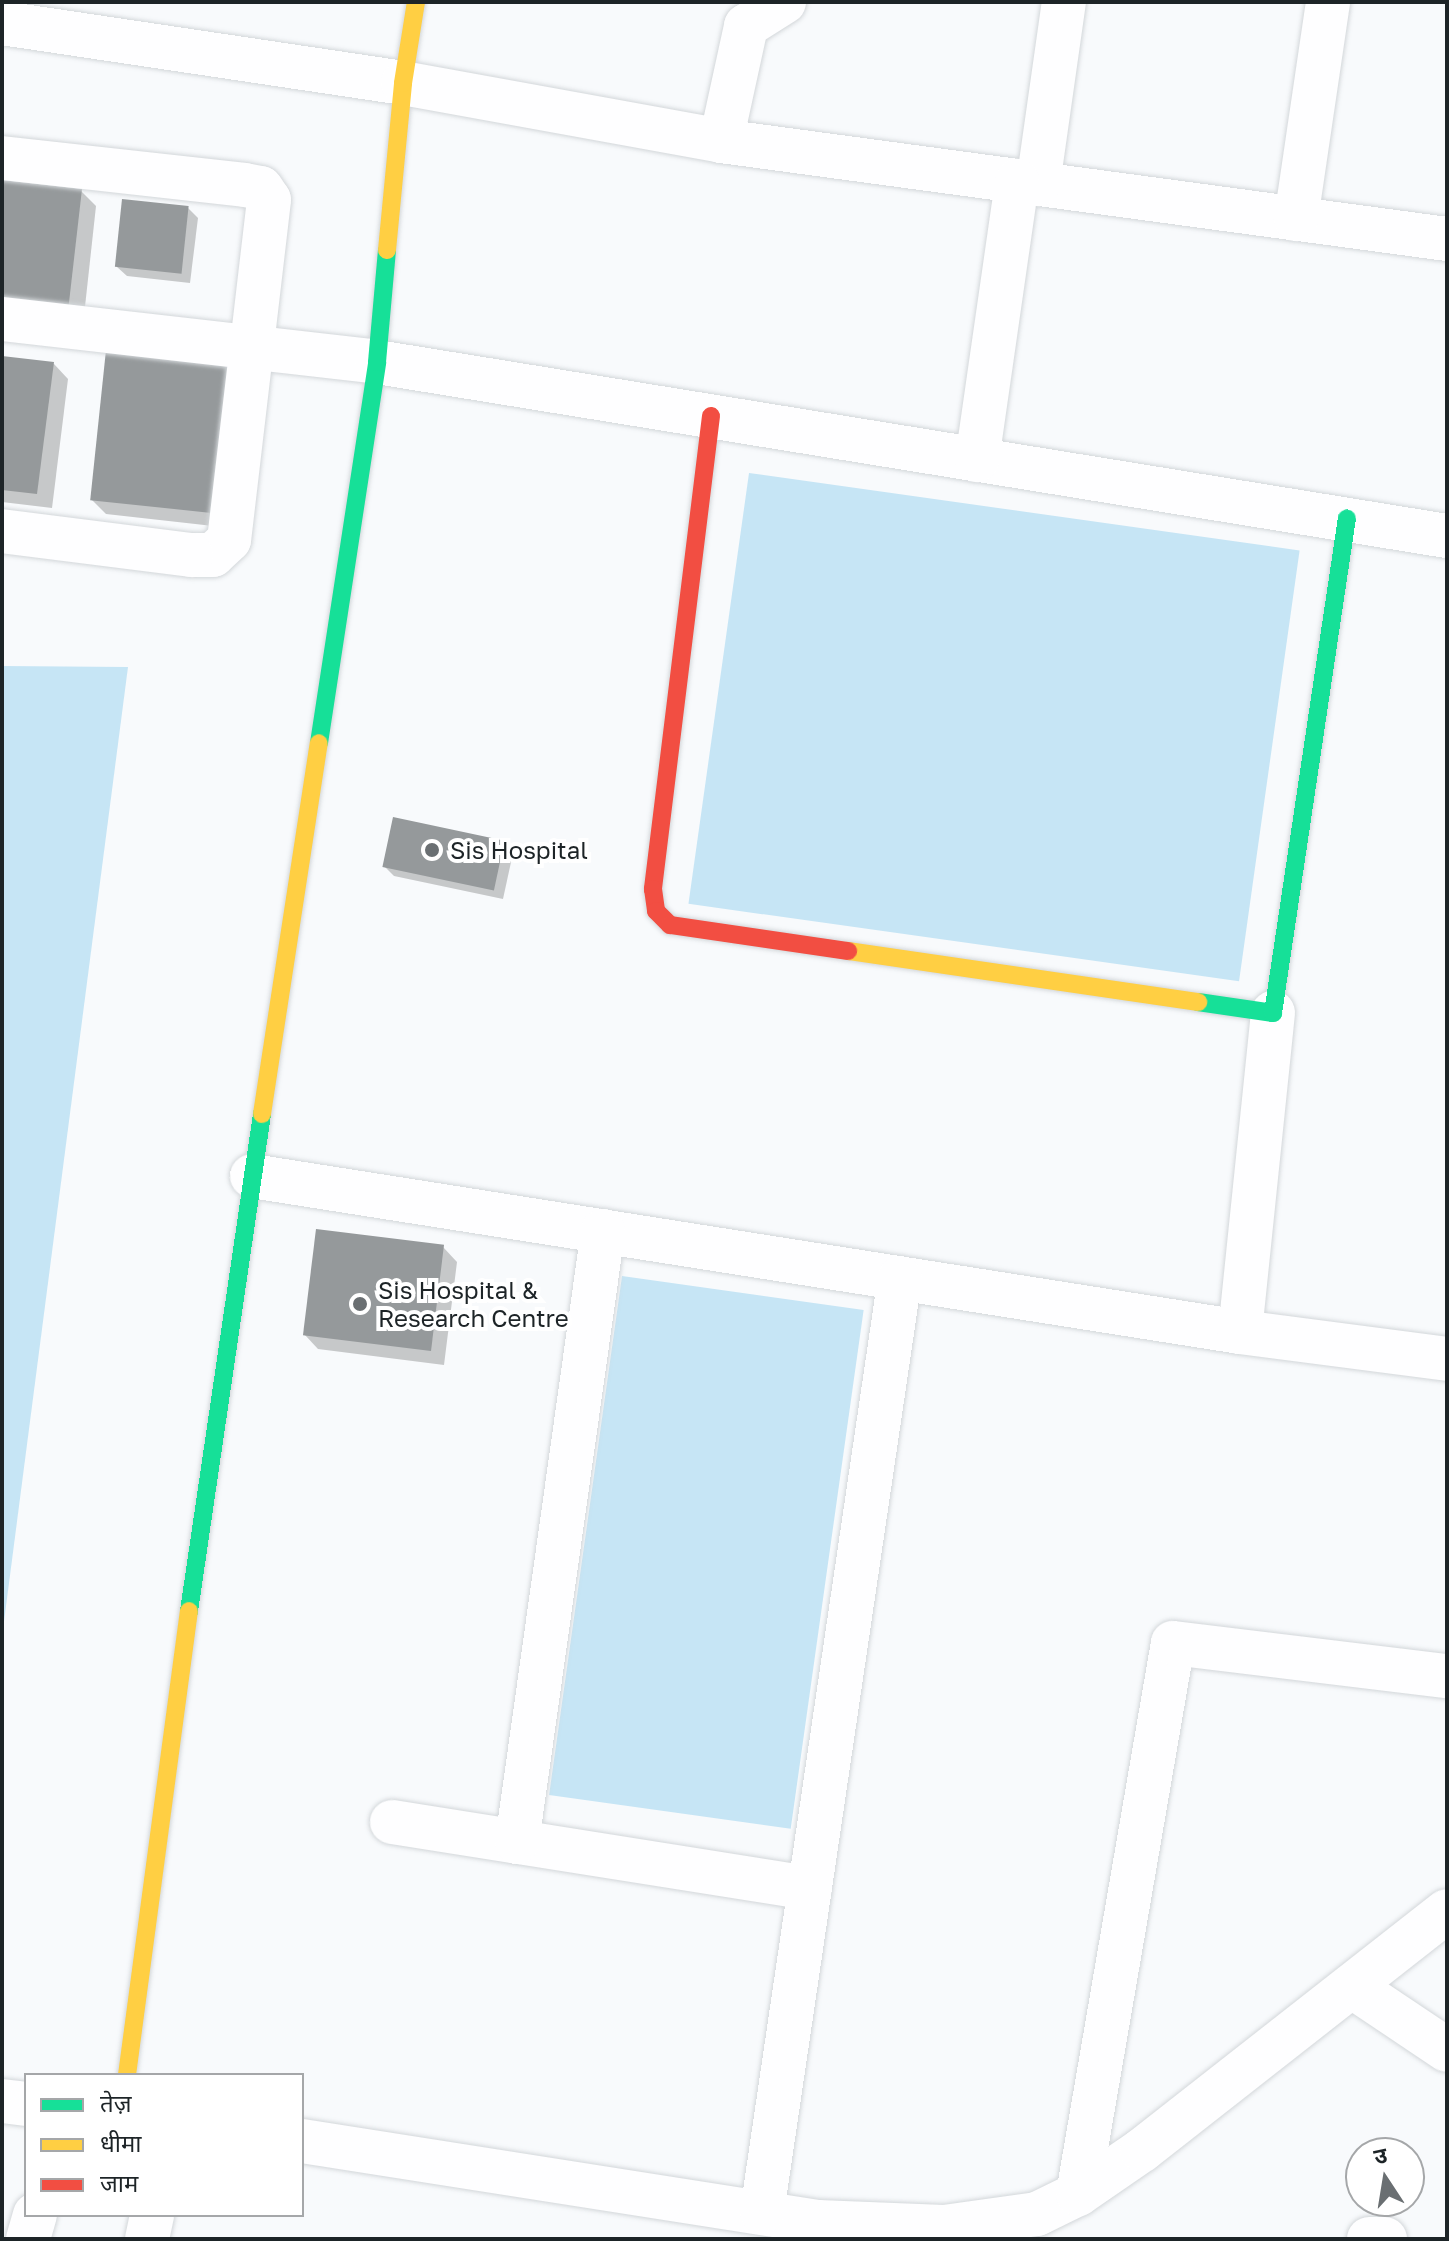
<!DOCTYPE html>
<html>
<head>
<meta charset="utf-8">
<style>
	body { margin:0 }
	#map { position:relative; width:1449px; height:2241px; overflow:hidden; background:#f8fafc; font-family:"Golos Text","Noto Sans Devanagari",sans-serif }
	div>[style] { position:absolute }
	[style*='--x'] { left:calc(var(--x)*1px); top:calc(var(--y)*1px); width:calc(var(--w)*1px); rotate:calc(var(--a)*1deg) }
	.green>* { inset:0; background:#c6e5f5; transform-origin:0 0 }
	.shadow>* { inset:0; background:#0003 }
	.building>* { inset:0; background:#95999b; transform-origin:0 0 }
	.roads { filter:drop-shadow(0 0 2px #d3d7da) drop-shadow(0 0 2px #d3d7da) }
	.street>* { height:44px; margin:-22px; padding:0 22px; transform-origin:22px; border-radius:22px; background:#fefeff }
	.fast>* { height:18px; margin:-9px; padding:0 9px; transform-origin:9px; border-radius:9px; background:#16e098 }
	.slow>* { height:18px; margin:-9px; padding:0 9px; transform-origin:9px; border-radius:9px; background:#ffcf43 }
	.jam>* { height:18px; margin:-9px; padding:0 9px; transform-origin:9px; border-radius:9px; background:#f24e42 }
	.dots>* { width:22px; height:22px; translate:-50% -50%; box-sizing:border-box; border:4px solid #fff; border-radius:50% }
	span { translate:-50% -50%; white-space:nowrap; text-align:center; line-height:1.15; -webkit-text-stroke:8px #fff; paint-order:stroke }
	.poi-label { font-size:24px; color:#1d2427 }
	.left { translate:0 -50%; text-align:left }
	.frame { position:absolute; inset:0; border:4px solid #1d2427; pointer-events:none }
	.legend { position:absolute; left:24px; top:2073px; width:280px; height:144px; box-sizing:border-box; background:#fff; border:2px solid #a5a7a9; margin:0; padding:10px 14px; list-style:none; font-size:24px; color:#1d2427 }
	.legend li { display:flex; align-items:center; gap:16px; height:40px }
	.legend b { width:40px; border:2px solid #a5a7a9 }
	.north { position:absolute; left:1345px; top:2137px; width:80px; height:80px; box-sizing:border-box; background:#fff; border:2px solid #a5a7a9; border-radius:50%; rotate:348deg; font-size:22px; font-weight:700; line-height:32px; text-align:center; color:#1d2427 }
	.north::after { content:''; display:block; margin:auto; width:28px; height:36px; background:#6a6f72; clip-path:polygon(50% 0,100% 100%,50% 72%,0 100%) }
</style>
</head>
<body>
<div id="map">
	<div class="green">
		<i style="left:749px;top:473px;width:556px;height:435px;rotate:8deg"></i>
		<i style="clip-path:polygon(2px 666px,128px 667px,2px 1637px)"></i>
		<i style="left:622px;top:1276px;width:244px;height:524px;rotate:8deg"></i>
	</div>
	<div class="shadow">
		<i style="clip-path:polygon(2px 182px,81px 191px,96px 206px,82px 334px)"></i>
		<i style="clip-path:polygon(188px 208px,198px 218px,190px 283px,127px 276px,117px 267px)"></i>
		<i style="clip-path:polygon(108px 352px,231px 528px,106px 514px,91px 499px)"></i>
		<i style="clip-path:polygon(2px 358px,54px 364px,68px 379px,52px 508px,2px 502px)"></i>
		<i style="clip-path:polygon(503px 843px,513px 853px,503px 899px,394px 876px,384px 866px)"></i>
		<i style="clip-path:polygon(443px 1247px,457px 1262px,444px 1365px,318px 1349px,304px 1334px)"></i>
	</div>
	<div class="building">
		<i style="clip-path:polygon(2px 180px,82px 189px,67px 320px,2px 313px)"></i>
		<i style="left:122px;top:199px;width:67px;height:68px;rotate:6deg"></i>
		<i style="left:106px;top:350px;width:129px;height:151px;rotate:6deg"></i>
		<i style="clip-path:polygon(2px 356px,54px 362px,37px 494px,2px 490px)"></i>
		<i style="left:393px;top:817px;width:114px;height:51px;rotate:12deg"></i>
		<i style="left:316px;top:1229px;width:129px;height:107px;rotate:7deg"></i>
	</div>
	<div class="roads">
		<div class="street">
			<i style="--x:2;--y:23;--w:405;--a:8.5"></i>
			<i style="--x:403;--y:83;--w:323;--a:10.3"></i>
			<i style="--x:721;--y:141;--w:733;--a:7.69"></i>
			<i style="--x:721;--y:141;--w:118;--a:-77.7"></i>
			<i style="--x:746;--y:26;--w:45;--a:-32.3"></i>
			<i style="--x:2;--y:158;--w:244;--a:6.3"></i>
			<i style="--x:245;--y:185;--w:16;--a:11"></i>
			<i style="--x:261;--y:188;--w:14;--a:56"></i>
			<i style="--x:269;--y:200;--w:342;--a:96.7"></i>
			<i style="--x:229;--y:540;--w:22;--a:137"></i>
			<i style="--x:213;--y:555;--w:22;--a:180"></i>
			<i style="--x:191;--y:555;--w:191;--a:-172.8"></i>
			<i style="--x:1038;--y:184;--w:184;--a:-81.9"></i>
			<i style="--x:1296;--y:219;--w:219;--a:-81.6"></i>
			<i style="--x:2;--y:319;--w:377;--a:6.5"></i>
			<i style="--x:377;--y:362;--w:1084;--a:9.24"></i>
			<i style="--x:977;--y:460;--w:282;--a:-81.8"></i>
			<i style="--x:252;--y:1176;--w:1000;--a:8.97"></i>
			<i style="--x:1240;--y:1332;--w:209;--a:7.4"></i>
			<i style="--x:1240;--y:1332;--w:321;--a:-84.1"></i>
			<i style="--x:392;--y:1822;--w:423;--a:9"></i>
			<i style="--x:517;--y:1842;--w:617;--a:-81.99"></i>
			<i style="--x:1353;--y:1987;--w:113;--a:33.8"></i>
			<i style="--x:2;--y:2101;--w:24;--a:7"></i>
			<i style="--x:302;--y:2141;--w:522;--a:8.92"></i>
			<i style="--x:818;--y:2222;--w:126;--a:2.3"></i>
			<i style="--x:944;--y:2227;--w:94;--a:-8"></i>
			<i style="--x:1037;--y:2214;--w:46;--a:-26"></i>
			<i style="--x:1078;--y:2194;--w:78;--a:-34.5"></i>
			<i style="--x:1142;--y:2150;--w:387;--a:-38.1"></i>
			<i style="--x:1078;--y:2194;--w:559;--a:-80.22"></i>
			<i style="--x:1173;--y:1643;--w:276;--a:6.9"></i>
			<i style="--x:762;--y:2212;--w:944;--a:-81.6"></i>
			<i style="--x:28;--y:2239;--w:25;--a:-74"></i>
			<i style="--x:147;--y:2239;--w:25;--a:-78"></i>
			<i style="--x:1369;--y:2239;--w:16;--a:0"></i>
		</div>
		<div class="fast">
			<i style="--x:319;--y:743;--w:385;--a:-81.3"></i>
			<i style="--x:377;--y:362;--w:112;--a:-84.9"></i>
			<i style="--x:1198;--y:1002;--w:76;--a:8.3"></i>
			<i style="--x:1273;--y:1013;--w:500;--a:-81.5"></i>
			<i style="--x:189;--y:1611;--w:502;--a:-81.64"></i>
		</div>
		<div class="slow">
			<i style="--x:387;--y:250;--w:168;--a:-84.5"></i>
			<i style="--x:403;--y:83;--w:82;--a:-80.9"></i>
			<i style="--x:848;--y:951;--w:354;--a:8.3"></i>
			<i style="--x:262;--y:1114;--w:375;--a:-81.3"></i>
			<i style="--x:127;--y:2075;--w:468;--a:-82.4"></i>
		</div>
		<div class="jam">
			<i style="--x:711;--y:416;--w:477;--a:97"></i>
			<i style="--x:653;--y:889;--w:22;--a:82"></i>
			<i style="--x:656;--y:911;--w:20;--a:45"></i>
			<i style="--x:670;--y:925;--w:180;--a:8.3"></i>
		</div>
	</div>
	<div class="dots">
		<i style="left:432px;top:850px;background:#6a6f72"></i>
		<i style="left:360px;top:1304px;background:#6a6f72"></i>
	</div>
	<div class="poi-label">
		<span class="left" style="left:450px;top:850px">Sis Hospital</span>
		<span class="left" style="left:378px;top:1304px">Sis Hospital &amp;<br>Research Centre</span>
	</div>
	<div class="frame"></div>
	<ul class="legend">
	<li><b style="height:10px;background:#16e098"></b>तेज़</li>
	<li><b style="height:10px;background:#ffcf43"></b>धीमा</li>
	<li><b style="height:10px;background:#f24e42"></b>जाम</li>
	</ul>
	<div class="north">उ</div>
</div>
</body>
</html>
